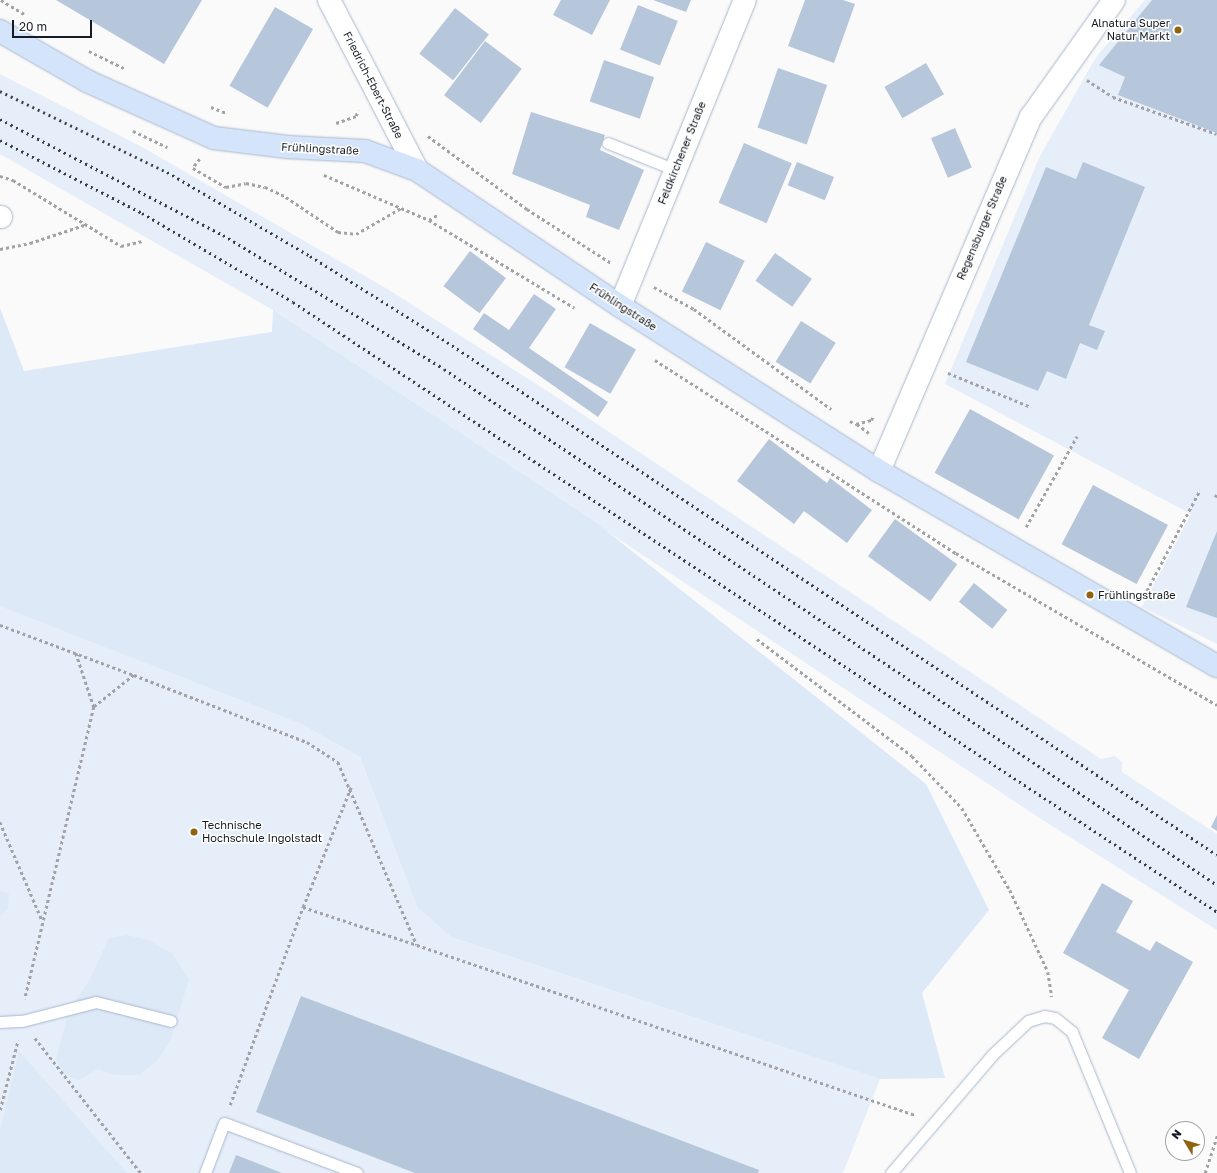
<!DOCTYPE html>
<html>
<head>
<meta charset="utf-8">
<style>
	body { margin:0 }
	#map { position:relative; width:1217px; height:1173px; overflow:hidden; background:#fafafa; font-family:"Golos Text",sans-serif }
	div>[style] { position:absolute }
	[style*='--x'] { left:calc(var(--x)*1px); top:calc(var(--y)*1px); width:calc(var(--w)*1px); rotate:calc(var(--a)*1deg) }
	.built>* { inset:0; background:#e6eefa }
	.green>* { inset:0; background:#dee9f8 }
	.building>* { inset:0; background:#b6c6db; transform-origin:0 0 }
	.path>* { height:2.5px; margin-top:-1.25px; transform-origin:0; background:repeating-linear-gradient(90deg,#a1a3a6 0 3px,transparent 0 6px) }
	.roads { filter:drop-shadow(0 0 1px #a8b7cc) drop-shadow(0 0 1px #a8b7cc) }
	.lane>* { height:11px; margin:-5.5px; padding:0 5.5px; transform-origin:5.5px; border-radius:5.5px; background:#fff }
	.street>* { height:22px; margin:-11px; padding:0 11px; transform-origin:11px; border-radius:11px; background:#fff }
	.secondary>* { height:22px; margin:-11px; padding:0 11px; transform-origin:11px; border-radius:11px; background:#d4e4fa }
	.rail>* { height:3px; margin-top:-1.5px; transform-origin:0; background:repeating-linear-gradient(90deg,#393e44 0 2px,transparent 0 6px) }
	.dots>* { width:11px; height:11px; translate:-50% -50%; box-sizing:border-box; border:2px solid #fff; border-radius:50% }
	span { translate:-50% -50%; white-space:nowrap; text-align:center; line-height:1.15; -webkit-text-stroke:3px #fff; paint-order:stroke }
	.poi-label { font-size:11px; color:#151b22 }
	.right { translate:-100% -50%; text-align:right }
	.left { translate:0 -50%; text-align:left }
	.street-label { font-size:11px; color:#151b22 }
	.north { position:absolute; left:1165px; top:1121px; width:40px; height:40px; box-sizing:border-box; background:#fff; border:1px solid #a1a4a7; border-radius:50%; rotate:308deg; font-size:11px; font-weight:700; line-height:16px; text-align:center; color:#151b22 }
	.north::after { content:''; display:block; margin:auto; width:14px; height:18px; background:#90630d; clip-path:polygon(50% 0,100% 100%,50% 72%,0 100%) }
	.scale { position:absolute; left:12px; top:20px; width:80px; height:18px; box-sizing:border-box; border:2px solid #151b22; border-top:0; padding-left:5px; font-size:12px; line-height:14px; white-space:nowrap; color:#151b22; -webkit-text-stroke:3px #fff; paint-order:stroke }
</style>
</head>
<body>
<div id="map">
	<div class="built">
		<i style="clip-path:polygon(1145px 0,1217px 0,1217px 644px,1142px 607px,1191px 514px,945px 384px,1039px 158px,1096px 57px)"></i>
		<i style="clip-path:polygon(0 74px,144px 148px,389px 290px,555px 396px,1101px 759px,1115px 756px,1122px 762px,1122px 772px,1217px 834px,1217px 930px,1041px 819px,273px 310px,0 154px)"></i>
		<i style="clip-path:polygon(0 605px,301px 724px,360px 757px,417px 907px,451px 937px,880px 1079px,843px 1173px,0 1173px)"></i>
	</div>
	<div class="green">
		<i style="clip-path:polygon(0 308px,24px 371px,272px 332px,273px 310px,594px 521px,926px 784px,989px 910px,922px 993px,945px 1078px,880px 1079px,451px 937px,417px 907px,360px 757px,301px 724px,0 606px)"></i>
		<i style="clip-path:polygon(0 891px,9px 894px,8px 908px,0 917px)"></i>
		<i style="clip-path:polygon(127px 935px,148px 940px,172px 953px,189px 979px,171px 1039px,158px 1060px,139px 1075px,115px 1075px,98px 1069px,79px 1080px,62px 1074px,56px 1059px,69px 1010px,89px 981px,109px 938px)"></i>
		<i style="clip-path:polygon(19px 1051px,127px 1173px,0 1173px,0 1131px)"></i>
	</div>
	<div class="building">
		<i style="clip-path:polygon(56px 0,202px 0,164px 64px)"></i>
		<i style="clip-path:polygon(561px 0,610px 0,592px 35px,553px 15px)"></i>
		<i style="clip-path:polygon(653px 0,691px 0,686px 12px)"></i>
		<i style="clip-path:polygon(805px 0,843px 0,855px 4px,834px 63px,788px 46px)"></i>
		<i style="clip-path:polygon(1152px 0,1217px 0,1217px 133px,1118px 95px,1125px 77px,1099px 65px)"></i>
		<i style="left:638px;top:5px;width:43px;height:48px;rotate:22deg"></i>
		<i style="left:275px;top:7px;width:44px;height:91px;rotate:30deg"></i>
		<i style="left:455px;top:8px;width:43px;height:58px;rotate:38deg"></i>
		<i style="left:485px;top:41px;width:46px;height:68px;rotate:37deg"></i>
		<i style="left:604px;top:60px;width:53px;height:44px;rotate:19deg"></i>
		<i style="left:926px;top:63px;width:36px;height:48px;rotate:60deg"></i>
		<i style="left:778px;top:68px;width:52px;height:63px;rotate:19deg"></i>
		<i style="clip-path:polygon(531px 112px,605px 135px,600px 150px,644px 170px,619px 230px,586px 217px,590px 205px,512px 174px)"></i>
		<i style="left:955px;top:128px;width:43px;height:26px;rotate:67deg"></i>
		<i style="left:744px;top:143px;width:52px;height:65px;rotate:23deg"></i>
		<i style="left:797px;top:162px;width:40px;height:25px;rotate:22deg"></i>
		<i style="clip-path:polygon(1083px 162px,1145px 187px,1089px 325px,1105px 331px,1097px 350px,1080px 343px,1066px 379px,1047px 371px,1038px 391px,966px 362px,1046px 167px,1076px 179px)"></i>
		<i style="left:706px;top:242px;width:43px;height:55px;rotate:26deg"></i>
		<i style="left:470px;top:251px;width:45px;height:44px;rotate:37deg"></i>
		<i style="left:775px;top:253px;width:45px;height:34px;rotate:35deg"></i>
		<i style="clip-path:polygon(534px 294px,556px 309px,529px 348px,608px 402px,598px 417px,473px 329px,484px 313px,509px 330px)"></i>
		<i style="left:801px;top:321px;width:41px;height:48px;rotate:32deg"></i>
		<i style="left:590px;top:323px;width:53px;height:51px;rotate:30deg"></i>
		<i style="left:970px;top:409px;width:96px;height:73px;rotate:29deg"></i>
		<i style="clip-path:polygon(769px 439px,827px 483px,830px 478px,872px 510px,847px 543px,804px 511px,794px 524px,737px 481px)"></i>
		<i style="left:1093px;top:485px;width:85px;height:67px;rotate:28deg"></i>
		<i style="left:895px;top:519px;width:77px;height:46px;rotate:36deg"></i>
		<i style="clip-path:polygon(1217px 531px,1217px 618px,1186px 607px)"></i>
		<i style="left:974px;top:583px;width:43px;height:24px;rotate:39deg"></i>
		<i style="clip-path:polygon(1217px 815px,1217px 831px,1211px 827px)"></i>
		<i style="clip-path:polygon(1102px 883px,1133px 901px,1116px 932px,1150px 951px,1156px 941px,1193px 962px,1139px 1059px,1102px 1038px,1129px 990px,1063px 953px)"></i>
		<i style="clip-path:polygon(301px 996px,759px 1170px,758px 1173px,415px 1173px,256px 1112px)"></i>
		<i style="clip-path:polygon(236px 1155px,282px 1173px,229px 1173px)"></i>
	</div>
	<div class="path">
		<i style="--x:1;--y:0;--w:27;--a:31"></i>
		<i style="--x:89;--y:51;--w:39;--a:26"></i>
		<i style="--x:1087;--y:80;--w:31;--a:33"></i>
		<i style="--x:1113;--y:97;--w:110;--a:19.6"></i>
		<i style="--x:211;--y:107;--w:17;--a:21"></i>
		<i style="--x:336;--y:123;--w:21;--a:-19"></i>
		<i style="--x:356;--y:116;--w:6;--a:-72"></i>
		<i style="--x:133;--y:131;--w:38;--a:25"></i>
		<i style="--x:428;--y:136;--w:123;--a:36.4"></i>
		<i style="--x:527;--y:209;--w:100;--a:32.7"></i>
		<i style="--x:200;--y:159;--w:11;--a:128"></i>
		<i style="--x:193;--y:168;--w:38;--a:30"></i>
		<i style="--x:226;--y:187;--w:20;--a:-11"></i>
		<i style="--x:246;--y:183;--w:19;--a:12"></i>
		<i style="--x:265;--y:187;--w:23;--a:25"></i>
		<i style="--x:286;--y:197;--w:63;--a:33.9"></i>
		<i style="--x:338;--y:232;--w:18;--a:6"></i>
		<i style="--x:356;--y:234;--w:54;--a:-29.9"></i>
		<i style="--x:324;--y:175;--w:114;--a:23.2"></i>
		<i style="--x:429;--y:220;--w:12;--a:-31"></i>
		<i style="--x:0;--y:176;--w:14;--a:17"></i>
		<i style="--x:13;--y:180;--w:127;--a:31.4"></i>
		<i style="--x:121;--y:246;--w:23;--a:-13"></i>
		<i style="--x:429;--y:220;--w:170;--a:31.1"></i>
		<i style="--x:0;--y:249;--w:31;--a:-11"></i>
		<i style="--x:30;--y:243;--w:57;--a:-18.4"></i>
		<i style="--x:654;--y:287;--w:46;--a:28.8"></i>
		<i style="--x:694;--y:309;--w:170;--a:36.1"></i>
		<i style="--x:655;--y:360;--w:358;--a:32.7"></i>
		<i style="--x:956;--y:553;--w:302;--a:30.2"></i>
		<i style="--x:948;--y:373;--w:90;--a:22.3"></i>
		<i style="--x:850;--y:421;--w:7;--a:27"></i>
		<i style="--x:856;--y:424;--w:16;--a:-15"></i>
		<i style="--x:871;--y:420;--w:5;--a:-53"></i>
		<i style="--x:857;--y:424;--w:15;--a:37"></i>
		<i style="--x:1215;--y:497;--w:4;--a:-56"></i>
		<i style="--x:1026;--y:527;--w:104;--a:-60.7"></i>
		<i style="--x:1144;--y:596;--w:120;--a:-62.2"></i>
		<i style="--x:0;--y:625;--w:143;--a:20.5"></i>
		<i style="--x:134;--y:675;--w:51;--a:141.3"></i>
		<i style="--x:94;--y:707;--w:300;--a:103.3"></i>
		<i style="--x:757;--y:639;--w:194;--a:37"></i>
		<i style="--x:912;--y:756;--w:72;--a:46.1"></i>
		<i style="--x:962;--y:808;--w:95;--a:59.7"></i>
		<i style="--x:1010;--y:890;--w:90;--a:65.1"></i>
		<i style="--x:1048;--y:972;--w:25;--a:81"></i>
		<i style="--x:76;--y:653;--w:57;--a:71.6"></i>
		<i style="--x:134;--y:675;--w:186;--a:21.2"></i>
		<i style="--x:307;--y:742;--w:37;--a:33"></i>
		<i style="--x:338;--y:762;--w:199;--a:66.7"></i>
		<i style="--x:417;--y:945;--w:526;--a:18.85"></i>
		<i style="--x:0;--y:822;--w:107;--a:66.8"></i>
		<i style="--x:303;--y:907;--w:129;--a:-68.2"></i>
		<i style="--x:35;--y:1038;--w:172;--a:51.9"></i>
		<i style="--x:230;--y:1105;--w:211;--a:-69.8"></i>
		<i style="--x:303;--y:907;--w:120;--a:18.4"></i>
		<i style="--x:0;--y:1110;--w:72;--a:-75.6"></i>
		<i style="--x:1205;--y:1173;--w:40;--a:-72"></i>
	</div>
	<div class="roads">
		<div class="lane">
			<i style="--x:608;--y:143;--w:73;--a:21.7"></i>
			<i style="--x:0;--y:1022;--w:22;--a:-3"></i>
			<i style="--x:22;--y:1021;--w:76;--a:-14.4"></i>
			<i style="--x:96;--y:1002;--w:77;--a:14.2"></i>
			<i style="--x:205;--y:1173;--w:53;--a:-69.2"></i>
			<i style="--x:224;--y:1123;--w:142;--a:20.6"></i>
			<i style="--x:891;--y:1173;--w:155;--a:-49.4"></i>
			<i style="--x:992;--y:1055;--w:50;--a:-43.4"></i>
			<i style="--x:1028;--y:1021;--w:17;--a:-17"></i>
			<i style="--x:1044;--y:1016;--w:11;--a:10"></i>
			<i style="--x:1055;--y:1018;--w:22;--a:39"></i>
			<i style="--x:1072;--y:1032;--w:152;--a:67.6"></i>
		</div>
		<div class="street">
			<i style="--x:329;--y:0;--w:191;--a:62.6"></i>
			<i style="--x:0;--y:217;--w:1;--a:0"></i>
			<i style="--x:620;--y:306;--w:331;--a:-67.8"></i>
			<i style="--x:879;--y:471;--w:385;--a:-66.8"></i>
			<i style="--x:1031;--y:117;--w:143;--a:-54.6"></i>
		</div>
		<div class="secondary">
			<i style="--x:0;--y:31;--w:100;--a:29.9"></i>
			<i style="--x:87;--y:81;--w:139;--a:24.2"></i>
			<i style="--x:214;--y:138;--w:74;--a:7"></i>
			<i style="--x:287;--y:147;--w:78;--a:2.9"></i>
			<i style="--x:365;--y:151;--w:55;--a:20.1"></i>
			<i style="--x:417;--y:170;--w:244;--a:33.8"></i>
			<i style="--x:620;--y:306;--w:307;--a:32.5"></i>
			<i style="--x:879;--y:471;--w:390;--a:30"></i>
		</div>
	</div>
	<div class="rail">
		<i style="--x:0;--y:91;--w:186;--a:25.9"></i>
		<i style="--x:167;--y:172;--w:166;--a:30.4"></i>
		<i style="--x:310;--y:256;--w:162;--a:32.1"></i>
		<i style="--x:447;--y:342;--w:925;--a:33.67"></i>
		<i style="--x:0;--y:119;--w:251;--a:27.5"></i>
		<i style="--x:223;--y:235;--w:258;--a:31.2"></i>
		<i style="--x:444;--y:369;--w:929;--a:33.72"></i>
		<i style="--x:0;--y:140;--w:160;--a:27.2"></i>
		<i style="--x:142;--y:213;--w:175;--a:30.5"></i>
		<i style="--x:293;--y:302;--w:1107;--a:33.43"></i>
	</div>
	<div class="dots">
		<i style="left:1178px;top:30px;background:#90630d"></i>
		<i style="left:1090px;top:595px;background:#90630d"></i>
		<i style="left:194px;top:832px;background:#90630d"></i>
	</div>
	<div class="poi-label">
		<span class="right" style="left:1170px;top:30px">Alnatura Super<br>Natur Markt</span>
		<span class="left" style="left:1098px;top:595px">Frühlingstraße</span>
		<span class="left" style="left:202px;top:832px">Technische<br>Hochschule Ingolstadt</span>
	</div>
	<div class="street-label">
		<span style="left:373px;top:85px;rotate:63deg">Friedrich-Ebert-Straße</span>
		<span style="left:320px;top:149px;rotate:3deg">Frühlingstraße</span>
		<span style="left:682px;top:153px;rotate:-68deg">Feldkirchener Straße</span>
		<span style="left:982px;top:228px;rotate:-67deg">Regensburger Straße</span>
		<span style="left:623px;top:307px;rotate:33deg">Frühlingstraße</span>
	</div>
	<div class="north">N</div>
	<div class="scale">20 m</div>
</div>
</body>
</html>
